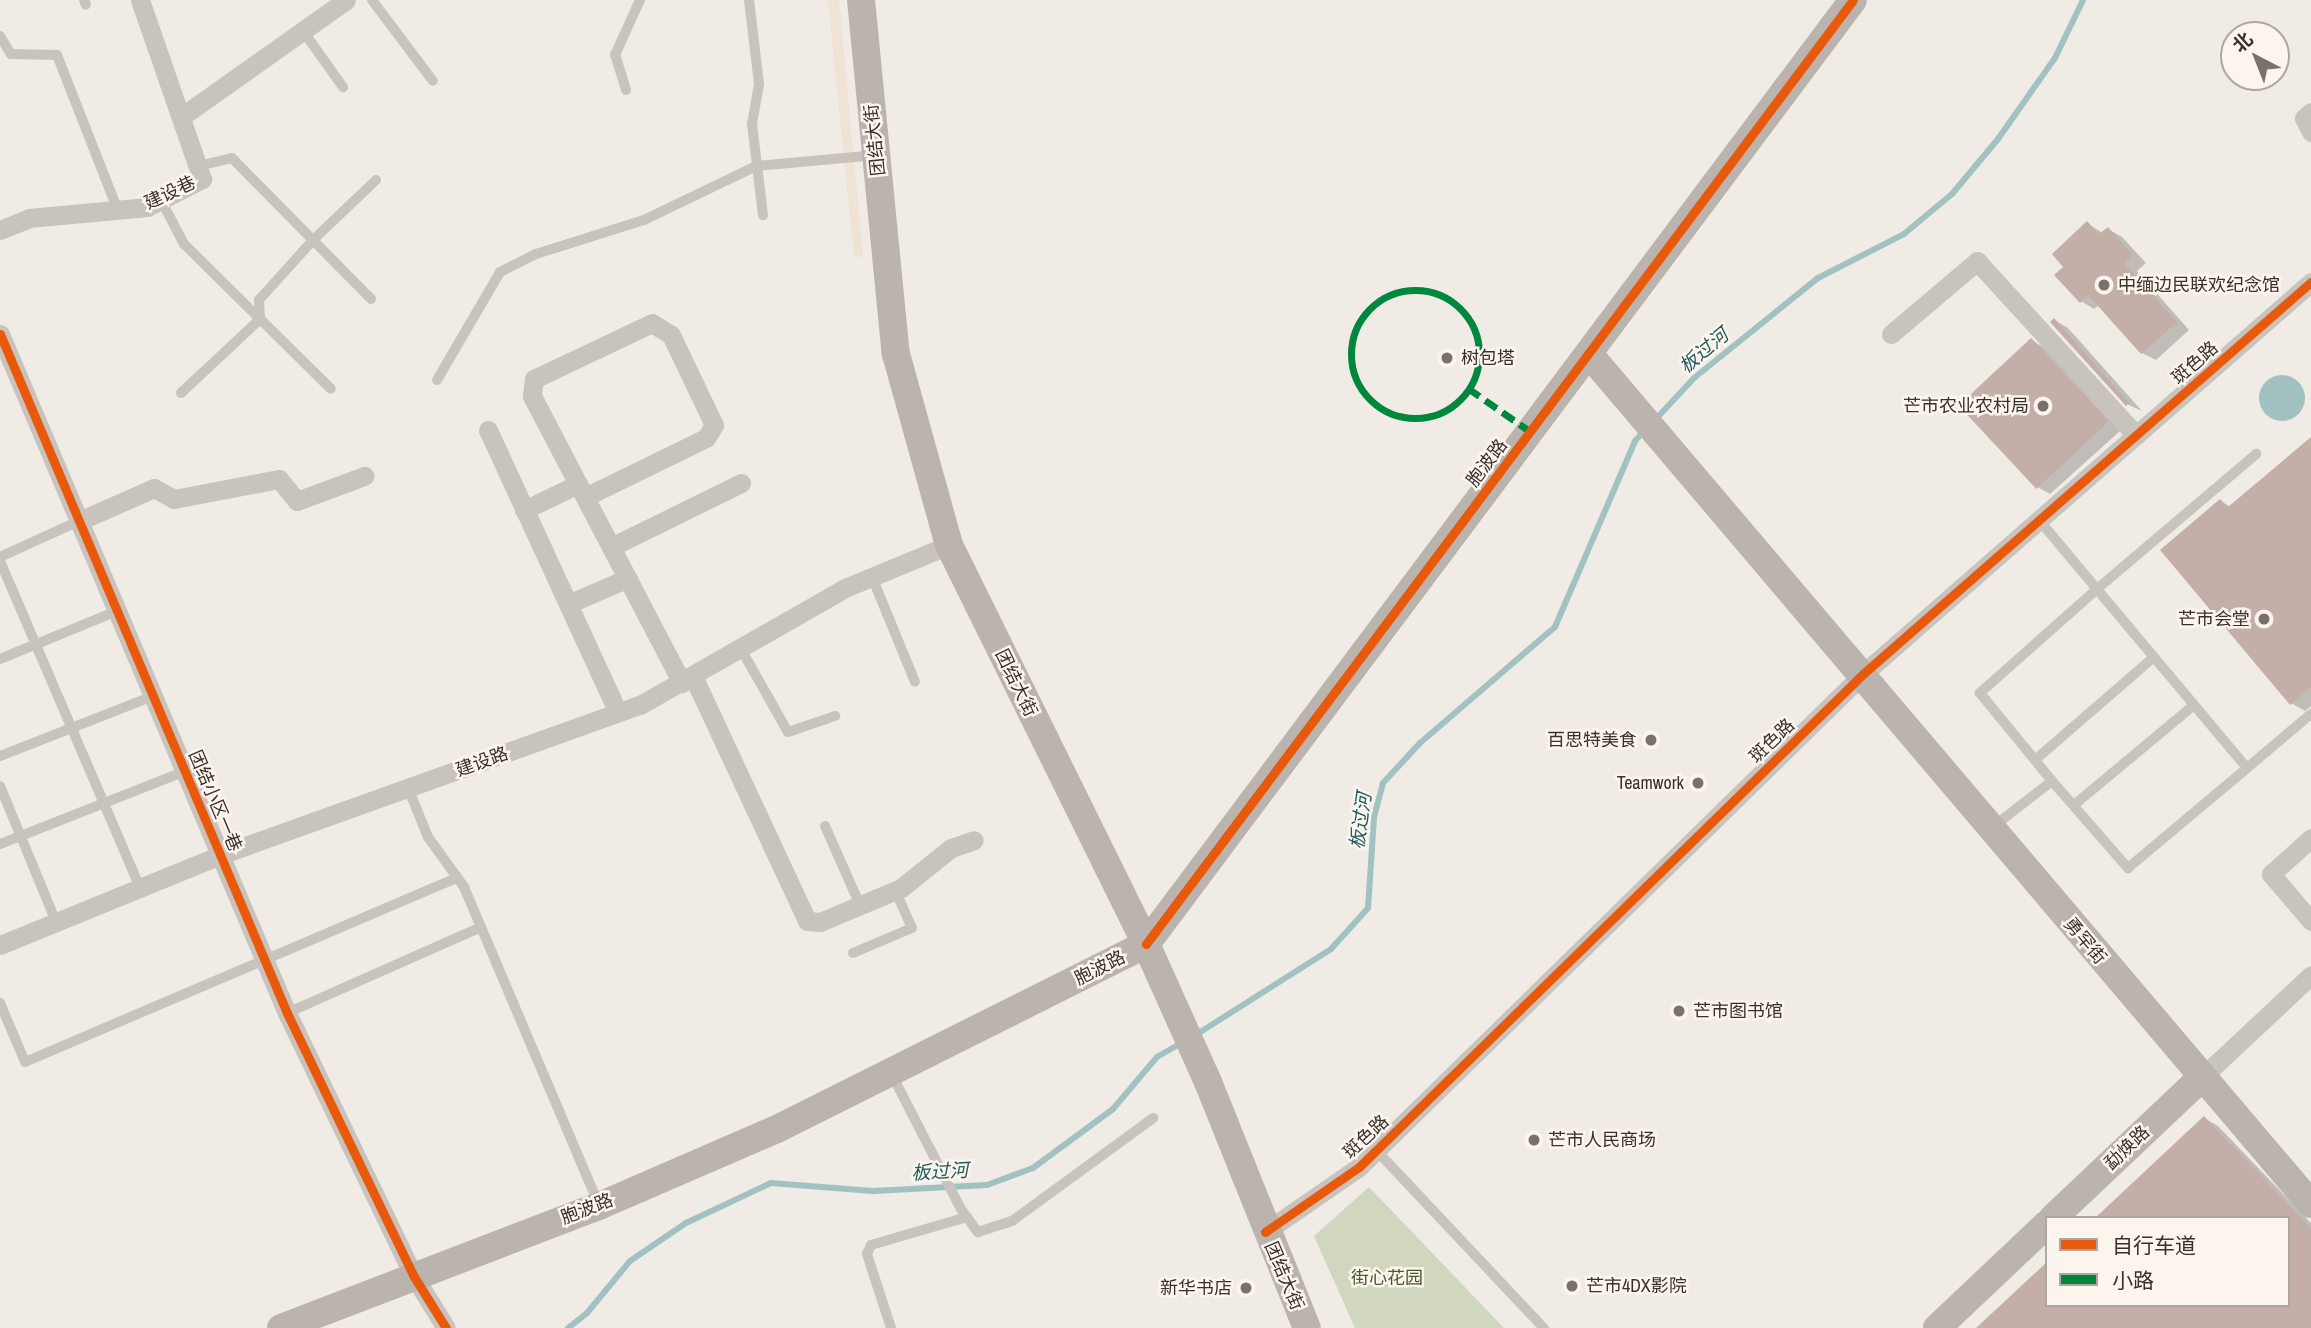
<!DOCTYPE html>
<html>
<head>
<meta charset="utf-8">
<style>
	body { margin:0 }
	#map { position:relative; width:2311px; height:1328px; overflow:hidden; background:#f0ebe5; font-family:"Archivo Narrow","Noto Sans SC",sans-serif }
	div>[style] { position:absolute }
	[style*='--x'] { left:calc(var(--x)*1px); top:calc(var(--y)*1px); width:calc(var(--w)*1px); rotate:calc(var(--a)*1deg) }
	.green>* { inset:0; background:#d1d6bf }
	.plaza>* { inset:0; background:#eee3d5 }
	.water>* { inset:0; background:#a1c2c1 }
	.round { border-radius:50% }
	.shadow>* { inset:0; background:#0003 }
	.stream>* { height:6px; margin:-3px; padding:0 3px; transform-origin:3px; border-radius:3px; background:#a1c2c1 }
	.building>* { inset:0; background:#c3afa7; transform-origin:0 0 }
	.lane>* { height:10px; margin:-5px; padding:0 5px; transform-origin:5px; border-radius:5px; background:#c9c3be }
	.street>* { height:19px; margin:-9.5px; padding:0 9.5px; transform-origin:9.5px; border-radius:9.5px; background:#c9c3be }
	.secondary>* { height:28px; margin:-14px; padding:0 14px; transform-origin:14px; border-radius:14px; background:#bab3ae }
	.quiet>* { height:7px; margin-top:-3.5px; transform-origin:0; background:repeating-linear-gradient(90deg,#00873e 0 14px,transparent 0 21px) }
	.quiet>.ring { margin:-3.5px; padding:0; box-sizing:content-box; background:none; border:7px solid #00873e; border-radius:50% }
	.cycleway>* { height:9px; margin:-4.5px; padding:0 4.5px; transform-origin:4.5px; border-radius:4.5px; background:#e8590c }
	.dots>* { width:19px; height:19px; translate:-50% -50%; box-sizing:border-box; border:4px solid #fbf5ee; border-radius:50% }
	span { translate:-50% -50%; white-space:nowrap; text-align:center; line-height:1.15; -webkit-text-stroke:5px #fbf5ee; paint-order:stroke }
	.street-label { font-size:18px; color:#3b302b }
	.poi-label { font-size:18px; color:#3b302b }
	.left { translate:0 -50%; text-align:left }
	.right { translate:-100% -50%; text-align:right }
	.park-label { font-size:18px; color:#4a5a2e }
	.water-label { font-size:19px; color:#1f5a5e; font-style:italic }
	.legend { position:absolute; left:2045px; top:1216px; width:245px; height:91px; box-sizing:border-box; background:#fbf5ee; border:2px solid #aea6a0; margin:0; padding:9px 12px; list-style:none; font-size:21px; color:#3b302b }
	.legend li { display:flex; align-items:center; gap:14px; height:35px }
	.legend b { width:35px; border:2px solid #aea6a0 }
	.north { position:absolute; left:2220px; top:21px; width:70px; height:70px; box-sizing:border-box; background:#fbf5ee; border:2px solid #aea6a0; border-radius:50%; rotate:318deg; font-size:19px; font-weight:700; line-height:28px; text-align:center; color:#3b302b }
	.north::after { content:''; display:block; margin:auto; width:24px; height:32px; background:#7a716c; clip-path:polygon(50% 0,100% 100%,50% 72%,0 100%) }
</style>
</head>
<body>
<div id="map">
	<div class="green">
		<i style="clip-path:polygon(1369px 1187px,1504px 1328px,1355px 1328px,1314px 1236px)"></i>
	</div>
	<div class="plaza">
		<i style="clip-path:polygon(828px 0,839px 0,863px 256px,854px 258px)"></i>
	</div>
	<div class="water">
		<i class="round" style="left:2259px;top:375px;width:46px;height:46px"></i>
	</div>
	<div class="shadow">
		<i style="clip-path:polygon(2088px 224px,2103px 233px,2108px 229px,2122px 237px,2146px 263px,2137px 271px,2189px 330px,2156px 360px,2142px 353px,2099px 305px,2094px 309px,2081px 301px,2066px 267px)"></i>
		<i style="clip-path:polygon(2054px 320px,2068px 328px,2142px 411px,2127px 404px)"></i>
		<i style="clip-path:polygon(2031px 340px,2045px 348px,2120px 431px,2050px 494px,2036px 486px)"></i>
		<i style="clip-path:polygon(2311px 439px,2311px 706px,2305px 711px,2291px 703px,2220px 501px,2231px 507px)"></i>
		<i style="clip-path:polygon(2204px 1118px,2218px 1126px,2311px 1223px,2311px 1328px,1978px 1328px,2047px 1305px,2288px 1305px,2288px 1218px)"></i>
	</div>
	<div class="stream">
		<i style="--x:1655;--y:420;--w:57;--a:-47.1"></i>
		<i style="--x:1694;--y:378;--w:159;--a:-38.9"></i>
		<i style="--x:1818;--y:278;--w:97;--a:-27.1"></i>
		<i style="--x:1904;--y:234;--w:62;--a:-39.8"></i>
		<i style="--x:1952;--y:194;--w:72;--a:-50.1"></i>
		<i style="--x:1998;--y:139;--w:99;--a:-54.9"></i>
		<i style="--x:2055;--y:58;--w:64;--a:-64.2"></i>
		<i style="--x:1194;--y:1036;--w:162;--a:-32.4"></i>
		<i style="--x:1331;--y:949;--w:55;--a:-47.9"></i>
		<i style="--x:1368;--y:908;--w:91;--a:-86.2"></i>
		<i style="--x:1374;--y:817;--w:35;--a:-75"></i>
		<i style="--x:1383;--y:783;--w:54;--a:-47.2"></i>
		<i style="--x:1420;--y:743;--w:178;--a:-40.7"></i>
		<i style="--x:1555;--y:627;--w:202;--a:-66.7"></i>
		<i style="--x:1635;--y:441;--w:15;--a:-48"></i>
		<i style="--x:568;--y:1328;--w:24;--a:-38"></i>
		<i style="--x:587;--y:1313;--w:67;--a:-50.4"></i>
		<i style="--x:630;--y:1261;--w:68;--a:-34.2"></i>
		<i style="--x:686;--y:1223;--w:94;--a:-25.2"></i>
		<i style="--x:771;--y:1183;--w:102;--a:4.5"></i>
		<i style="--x:873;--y:1191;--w:114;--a:-3"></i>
		<i style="--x:987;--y:1185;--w:49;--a:-20.3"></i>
		<i style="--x:1033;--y:1168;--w:99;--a:-36.4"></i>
		<i style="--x:1113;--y:1109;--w:68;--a:-49.8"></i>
		<i style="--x:1157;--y:1057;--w:28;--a:-30"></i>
	</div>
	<div class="building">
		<i style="clip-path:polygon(2087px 221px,2099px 234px,2108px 227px,2133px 255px,2124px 263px,2177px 322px,2141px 354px,2088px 295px,2080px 303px,2054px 275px,2063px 267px,2052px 254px)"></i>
		<i style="clip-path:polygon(2054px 318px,2129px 403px,2126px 406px,2050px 322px)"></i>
		<i style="left:2031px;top:338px;width:114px;height:99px;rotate:47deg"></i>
		<i style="clip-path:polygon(2311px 437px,2311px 687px,2290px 705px,2160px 550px,2220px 499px,2228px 507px)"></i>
		<i style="clip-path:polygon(2204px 1116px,2311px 1228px,2311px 1328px,1976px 1328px,2047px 1262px,2047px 1305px,2288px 1305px,2288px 1218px,2095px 1218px)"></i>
	</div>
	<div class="lane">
		<i style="--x:84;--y:0;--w:5;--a:68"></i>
		<i style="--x:372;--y:0;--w:101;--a:53"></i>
		<i style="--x:749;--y:0;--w:85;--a:83.2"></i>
		<i style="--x:759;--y:84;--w:41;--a:99.9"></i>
		<i style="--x:752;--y:124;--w:92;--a:83.1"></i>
		<i style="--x:303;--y:31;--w:69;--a:54.5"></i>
		<i style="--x:0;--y:36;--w:21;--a:59"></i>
		<i style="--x:11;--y:54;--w:46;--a:1.2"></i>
		<i style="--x:57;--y:55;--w:168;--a:68.6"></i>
		<i style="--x:626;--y:90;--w:37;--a:-107"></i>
		<i style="--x:615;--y:55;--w:60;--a:-65.6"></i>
		<i style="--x:198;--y:166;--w:35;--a:-13"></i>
		<i style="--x:232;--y:158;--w:198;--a:45.4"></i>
		<i style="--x:161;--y:200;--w:50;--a:62.4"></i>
		<i style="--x:184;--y:244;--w:206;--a:44.6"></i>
		<i style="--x:437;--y:380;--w:125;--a:-59.7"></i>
		<i style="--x:500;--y:272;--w:40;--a:-26.6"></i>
		<i style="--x:536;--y:254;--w:113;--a:-17.5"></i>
		<i style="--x:644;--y:220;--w:124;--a:-25.7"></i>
		<i style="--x:756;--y:166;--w:121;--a:-5.2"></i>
		<i style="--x:181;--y:393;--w:108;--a:-43.1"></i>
		<i style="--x:260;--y:319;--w:19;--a:-93"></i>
		<i style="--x:259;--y:300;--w:81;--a:-48"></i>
		<i style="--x:313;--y:240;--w:87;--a:-43.6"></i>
		<i style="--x:2039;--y:520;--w:90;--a:50"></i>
		<i style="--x:2097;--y:589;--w:209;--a:-40.3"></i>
		<i style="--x:0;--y:557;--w:87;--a:-24.5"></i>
		<i style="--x:0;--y:561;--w:356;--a:66.8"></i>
		<i style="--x:872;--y:577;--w:113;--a:67.7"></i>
		<i style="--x:741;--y:649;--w:95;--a:60.5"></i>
		<i style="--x:788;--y:732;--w:50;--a:-18.8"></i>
		<i style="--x:0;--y:659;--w:126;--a:-22.3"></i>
		<i style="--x:0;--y:756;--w:164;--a:-21.4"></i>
		<i style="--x:2035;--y:760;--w:157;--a:-40.9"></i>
		<i style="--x:2247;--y:768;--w:84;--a:-40.2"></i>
		<i style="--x:0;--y:786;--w:147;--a:67.6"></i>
		<i style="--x:408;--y:788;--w:53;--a:67.8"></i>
		<i style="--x:428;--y:837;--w:62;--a:54.2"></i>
		<i style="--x:464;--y:887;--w:345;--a:67"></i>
		<i style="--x:2074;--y:805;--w:156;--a:-39.8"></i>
		<i style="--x:825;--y:826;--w:86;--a:66.1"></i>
		<i style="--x:1994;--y:826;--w:73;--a:-37.8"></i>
		<i style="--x:2052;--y:781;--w:116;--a:48.9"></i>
		<i style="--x:2128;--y:868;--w:155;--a:-40"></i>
		<i style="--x:2247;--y:768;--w:234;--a:-130"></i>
		<i style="--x:2097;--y:589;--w:157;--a:138.4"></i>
		<i style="--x:1980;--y:693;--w:114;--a:50.7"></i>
		<i style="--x:0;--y:844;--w:199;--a:-21.5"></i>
		<i style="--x:853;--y:953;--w:64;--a:-23"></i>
		<i style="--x:912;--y:928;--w:42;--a:-114.1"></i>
		<i style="--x:0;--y:1003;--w:64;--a:67"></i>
		<i style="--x:25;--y:1062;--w:470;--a:-23.1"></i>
		<i style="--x:287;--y:1013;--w:212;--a:-23.9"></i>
		<i style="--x:891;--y:1073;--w:153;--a:62.8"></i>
		<i style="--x:961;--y:1209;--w:29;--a:54"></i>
		<i style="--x:978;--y:1232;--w:36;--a:-18"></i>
		<i style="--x:1012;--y:1221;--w:175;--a:-36.1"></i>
		<i style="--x:1376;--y:1150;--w:245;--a:46.7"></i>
		<i style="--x:891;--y:1328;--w:78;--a:-108"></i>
		<i style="--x:867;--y:1254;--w:10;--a:-66"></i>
		<i style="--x:871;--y:1245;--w:100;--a:-16.3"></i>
	</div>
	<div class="street">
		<i style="--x:2311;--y:112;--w:9;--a:139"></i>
		<i style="--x:2304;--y:118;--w:16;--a:63"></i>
		<i style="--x:181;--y:117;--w:202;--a:-35.3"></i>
		<i style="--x:0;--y:230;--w:31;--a:-22"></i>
		<i style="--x:29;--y:218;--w:119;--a:-5.3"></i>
		<i style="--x:147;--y:207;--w:62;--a:-27"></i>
		<i style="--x:202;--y:179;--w:189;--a:-109.1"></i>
		<i style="--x:0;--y:334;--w:737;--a:67.09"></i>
		<i style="--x:287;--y:1013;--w:291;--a:64.3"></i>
		<i style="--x:413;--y:1275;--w:62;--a:58.1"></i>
		<i style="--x:1891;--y:334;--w:113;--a:-40.3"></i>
		<i style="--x:1977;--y:261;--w:236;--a:47.6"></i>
		<i style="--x:488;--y:430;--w:311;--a:65.3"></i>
		<i style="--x:585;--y:497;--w:135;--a:-26"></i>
		<i style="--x:706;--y:438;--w:15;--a:-58"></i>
		<i style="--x:714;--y:425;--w:100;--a:-115.5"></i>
		<i style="--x:671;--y:335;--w:22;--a:-148"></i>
		<i style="--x:652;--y:323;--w:131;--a:154.6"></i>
		<i style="--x:534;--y:379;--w:17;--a:97"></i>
		<i style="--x:532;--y:396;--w:324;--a:62.4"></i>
		<i style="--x:524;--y:510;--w:60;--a:-25.7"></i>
		<i style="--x:79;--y:521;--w:82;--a:-23.7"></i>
		<i style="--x:154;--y:488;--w:23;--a:29"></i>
		<i style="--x:174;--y:499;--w:107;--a:-10.8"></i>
		<i style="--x:279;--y:479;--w:28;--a:51"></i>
		<i style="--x:297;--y:501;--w:72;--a:-20.5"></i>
		<i style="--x:611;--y:547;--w:145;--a:-26.2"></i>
		<i style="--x:568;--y:604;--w:65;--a:-23.4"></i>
		<i style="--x:693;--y:676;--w:270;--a:65"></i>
		<i style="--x:807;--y:921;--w:13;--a:4"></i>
		<i style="--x:820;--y:922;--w:88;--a:-22.8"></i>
		<i style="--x:901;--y:888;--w:64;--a:-38.7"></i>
		<i style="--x:951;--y:848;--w:24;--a:-19"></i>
		<i style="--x:2311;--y:838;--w:54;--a:138"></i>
		<i style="--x:2271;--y:874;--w:62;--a:49.6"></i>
		<i style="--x:0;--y:945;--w:238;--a:-22.2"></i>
		<i style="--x:220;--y:855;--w:446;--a:-19.7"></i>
		<i style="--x:640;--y:705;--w:236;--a:-29.7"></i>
		<i style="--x:845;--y:588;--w:113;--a:-22.5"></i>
		<i style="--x:2200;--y:1079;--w:152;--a:-43.1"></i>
		<i style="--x:1265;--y:1232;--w:114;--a:-34.7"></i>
		<i style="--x:1359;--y:1167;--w:706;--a:-44.37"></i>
		<i style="--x:1864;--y:673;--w:594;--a:-41.18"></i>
	</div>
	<div class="secondary">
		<i style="--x:861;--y:0;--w:356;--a:84.4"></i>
		<i style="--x:896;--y:354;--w:198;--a:74.5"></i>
		<i style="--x:949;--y:545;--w:445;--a:63.7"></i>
		<i style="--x:1146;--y:944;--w:151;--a:65.8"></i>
		<i style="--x:1208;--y:1082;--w:265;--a:68.1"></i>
		<i style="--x:1589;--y:354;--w:1115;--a:49.66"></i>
		<i style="--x:2053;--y:1218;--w:202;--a:-43.4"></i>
		<i style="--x:281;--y:1328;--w:341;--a:-21"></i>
		<i style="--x:599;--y:1206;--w:194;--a:-23.4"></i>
		<i style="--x:777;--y:1129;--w:413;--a:-26.6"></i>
		<i style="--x:1146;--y:944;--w:1179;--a:-53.17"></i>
		<i style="--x:1937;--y:1328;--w:151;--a:-43.4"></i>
	</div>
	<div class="quiet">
		<i class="ring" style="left:1351px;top:290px;width:121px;height:121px"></i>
		<i style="--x:1468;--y:388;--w:77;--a:34.9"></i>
	</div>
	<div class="cycleway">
		<i style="--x:0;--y:334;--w:737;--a:67.09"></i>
		<i style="--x:287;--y:1013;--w:291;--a:64.3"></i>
		<i style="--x:413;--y:1275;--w:62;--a:58.1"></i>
		<i style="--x:1146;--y:944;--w:1179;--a:-53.17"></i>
		<i style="--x:1265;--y:1232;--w:114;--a:-34.7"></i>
		<i style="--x:1359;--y:1167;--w:706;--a:-44.37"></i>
		<i style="--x:1864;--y:673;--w:594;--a:-41.18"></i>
	</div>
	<div class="dots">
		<i style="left:2104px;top:285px;background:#7a716c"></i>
		<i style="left:1447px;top:358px;background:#7a716c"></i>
		<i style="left:2043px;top:406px;background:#7a716c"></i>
		<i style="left:2264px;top:619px;background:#7a716c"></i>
		<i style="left:1651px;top:740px;background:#7a716c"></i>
		<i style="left:1698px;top:783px;background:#7a716c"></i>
		<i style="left:1679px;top:1011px;background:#7a716c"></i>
		<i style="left:1534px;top:1140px;background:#7a716c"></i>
		<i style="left:1572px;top:1286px;background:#7a716c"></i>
		<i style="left:1246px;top:1288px;background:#7a716c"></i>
	</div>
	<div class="street-label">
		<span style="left:875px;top:140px;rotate:-96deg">团结大街</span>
		<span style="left:170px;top:193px;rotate:-25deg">建设巷</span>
		<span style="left:2195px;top:363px;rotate:-41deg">斑色路</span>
		<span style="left:1487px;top:463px;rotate:-53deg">胞波路</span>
		<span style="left:1016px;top:683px;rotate:64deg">团结大街</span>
		<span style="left:1772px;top:741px;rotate:-44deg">斑色路</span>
		<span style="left:482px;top:762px;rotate:-20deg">建设路</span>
		<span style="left:215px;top:801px;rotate:67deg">团结小区一巷</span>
		<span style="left:2085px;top:941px;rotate:50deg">勇罕街</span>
		<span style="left:1100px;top:968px;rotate:-27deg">胞波路</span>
		<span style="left:1366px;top:1137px;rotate:-43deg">斑色路</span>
		<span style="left:2127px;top:1148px;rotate:-44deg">勐焕路</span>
		<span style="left:587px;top:1209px;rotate:-21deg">胞波路</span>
		<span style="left:1284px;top:1276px;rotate:67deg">团结大街</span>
	</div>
	<div class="poi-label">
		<span class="left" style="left:2118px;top:285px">中缅边民联欢纪念馆</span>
		<span class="left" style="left:1461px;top:358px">树包塔</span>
		<span class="right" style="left:2029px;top:406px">芒市农业农村局</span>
		<span class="right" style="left:2250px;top:619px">芒市会堂</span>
		<span class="right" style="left:1637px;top:740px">百思特美食</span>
		<span class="right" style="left:1684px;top:783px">Teamwork</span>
		<span class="left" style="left:1693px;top:1011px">芒市图书馆</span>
		<span class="left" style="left:1548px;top:1140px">芒市人民商场</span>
		<span class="left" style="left:1586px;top:1286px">芒市4DX影院</span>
		<span class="right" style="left:1232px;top:1288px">新华书店</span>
	</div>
	<div class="park-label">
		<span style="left:1387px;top:1278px">街心花园</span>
	</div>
	<div class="water-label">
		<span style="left:1704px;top:351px;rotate:-40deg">板过河</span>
		<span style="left:1361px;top:821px;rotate:-82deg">板过河</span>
		<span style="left:940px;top:1172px;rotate:-3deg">板过河</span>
	</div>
	<ul class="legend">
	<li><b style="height:9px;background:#e8590c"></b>自行车道</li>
	<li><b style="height:9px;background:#00873e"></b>小路</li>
	</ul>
	<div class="north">北</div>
</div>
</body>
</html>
